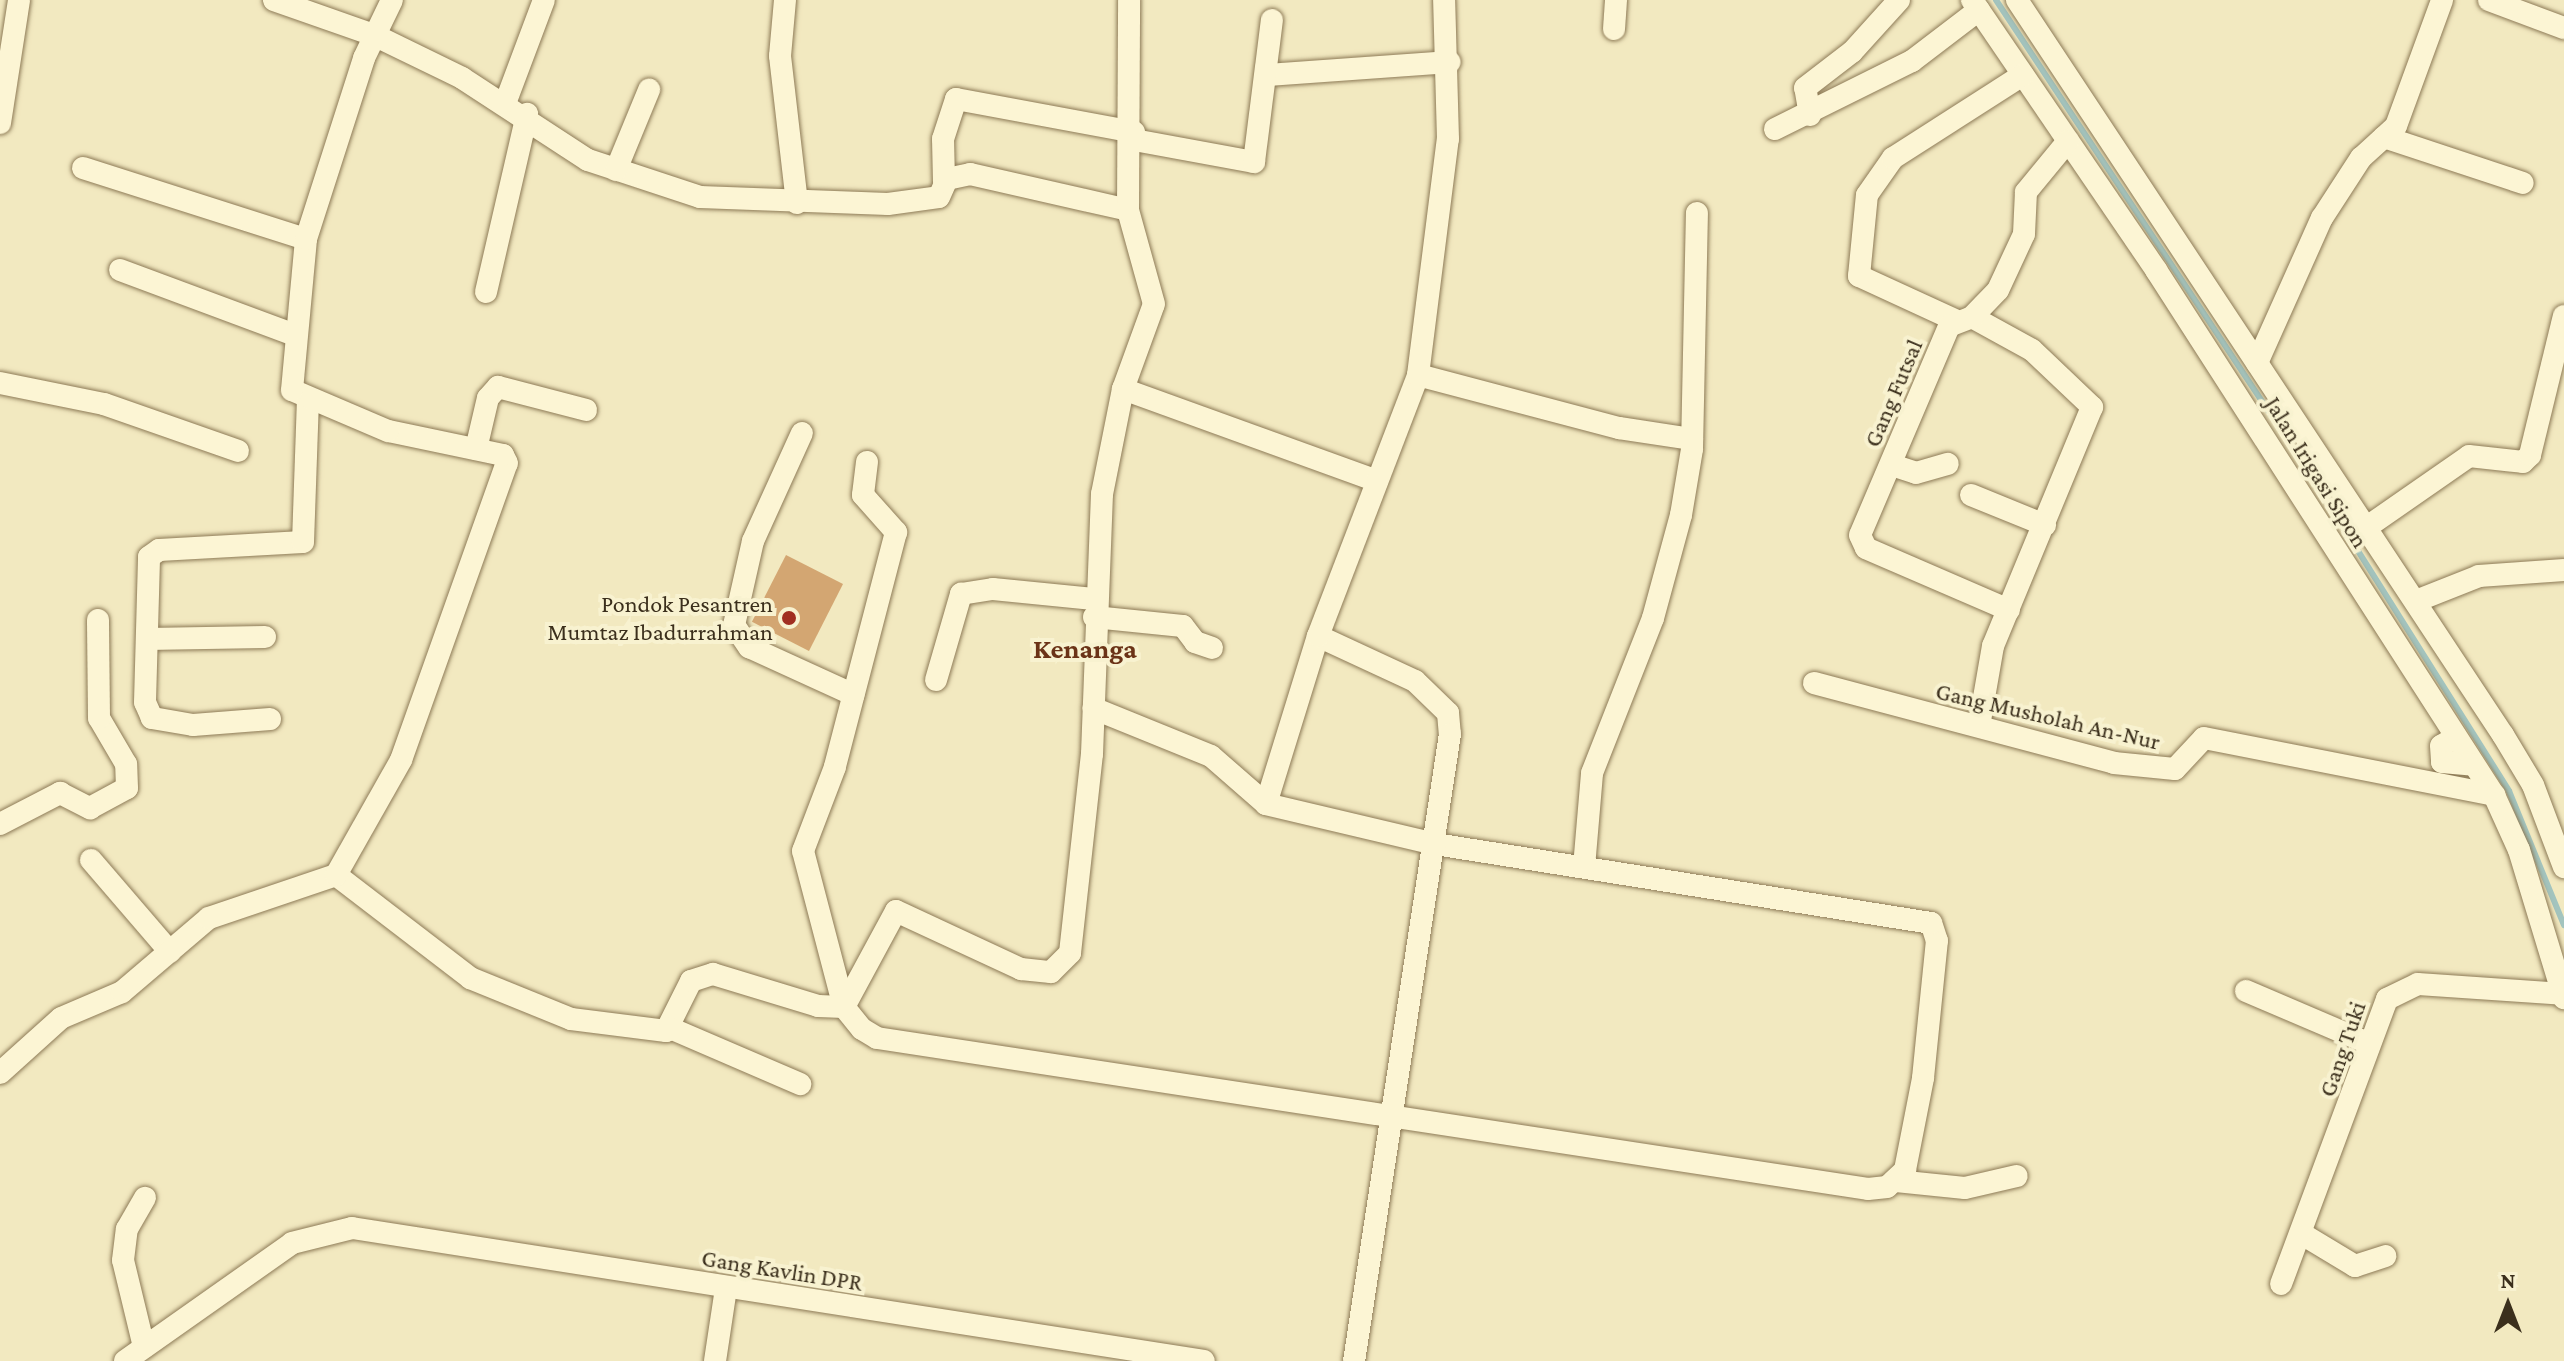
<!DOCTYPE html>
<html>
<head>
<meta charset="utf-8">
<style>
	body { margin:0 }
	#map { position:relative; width:2564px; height:1361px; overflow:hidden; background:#f2e9c0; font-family:"Crimson Pro",serif }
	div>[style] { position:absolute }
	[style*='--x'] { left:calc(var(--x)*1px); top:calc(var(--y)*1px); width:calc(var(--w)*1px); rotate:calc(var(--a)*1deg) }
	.stream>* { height:6px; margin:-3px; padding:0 3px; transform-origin:3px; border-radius:3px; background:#a3c4be }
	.building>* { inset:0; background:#d3a672; transform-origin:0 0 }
	.roads { filter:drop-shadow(0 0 2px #8d7a56) drop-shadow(0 0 2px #8d7a56) }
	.minor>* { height:22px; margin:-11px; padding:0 11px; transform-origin:11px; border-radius:11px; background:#fcf5d4 }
	.dots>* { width:22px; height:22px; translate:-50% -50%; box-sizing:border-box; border:4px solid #f8f2d0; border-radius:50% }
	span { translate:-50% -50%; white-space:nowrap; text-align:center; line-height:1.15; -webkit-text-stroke:8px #f8f2d0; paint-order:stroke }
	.street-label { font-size:24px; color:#3b2f1c }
	.poi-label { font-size:24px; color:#3b2f1c }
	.right { translate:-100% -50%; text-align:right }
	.quarter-label { font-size:28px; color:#6b3317; font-weight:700 }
	.north { position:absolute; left:2468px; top:1265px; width:80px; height:80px; -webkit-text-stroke:6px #f8f2d0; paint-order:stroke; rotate:0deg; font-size:22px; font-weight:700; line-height:32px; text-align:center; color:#3b2f1c }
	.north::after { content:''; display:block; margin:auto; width:28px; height:36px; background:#3b2f1c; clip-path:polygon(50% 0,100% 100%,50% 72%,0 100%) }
</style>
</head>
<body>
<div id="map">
	<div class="stream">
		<i style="--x:1996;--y:0;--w:545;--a:56.46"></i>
		<i style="--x:2297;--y:454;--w:398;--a:57.8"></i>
		<i style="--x:2509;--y:791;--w:145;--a:67.7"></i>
	</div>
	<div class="building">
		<i style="left:786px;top:555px;width:64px;height:75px;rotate:27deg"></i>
	</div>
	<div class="roads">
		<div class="minor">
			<i style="--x:274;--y:0;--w:106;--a:19.3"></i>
			<i style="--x:374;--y:35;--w:98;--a:26"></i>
			<i style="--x:462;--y:78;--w:150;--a:33.1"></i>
			<i style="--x:588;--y:160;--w:118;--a:18.3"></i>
			<i style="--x:700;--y:197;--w:188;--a:2.1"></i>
			<i style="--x:888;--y:204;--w:51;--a:-7.8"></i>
			<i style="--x:939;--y:197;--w:20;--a:-66"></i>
			<i style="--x:947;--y:179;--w:24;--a:-12"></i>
			<i style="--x:970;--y:174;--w:162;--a:12.8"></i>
			<i style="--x:785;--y:0;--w:56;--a:95.1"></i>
			<i style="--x:780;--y:56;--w:148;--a:83.4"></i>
			<i style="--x:1972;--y:0;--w:327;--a:55.7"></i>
			<i style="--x:2156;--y:270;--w:624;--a:57.23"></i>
			<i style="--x:2494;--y:795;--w:60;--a:65.6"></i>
			<i style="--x:2519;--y:850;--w:155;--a:73.1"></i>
			<i style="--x:2017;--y:0;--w:881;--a:56.53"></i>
			<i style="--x:2503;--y:735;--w:58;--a:59"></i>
			<i style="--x:2533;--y:785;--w:88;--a:69.3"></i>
			<i style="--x:2489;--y:0;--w:80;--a:20.5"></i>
			<i style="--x:1614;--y:29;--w:29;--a:-86"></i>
			<i style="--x:1268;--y:75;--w:182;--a:-4.1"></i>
			<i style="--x:506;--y:101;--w:108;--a:-69.4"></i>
			<i style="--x:1810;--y:115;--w:27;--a:-100"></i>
			<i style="--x:1805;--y:88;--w:59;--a:-37.5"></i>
			<i style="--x:1852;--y:52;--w:70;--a:-47.9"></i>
			<i style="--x:0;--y:123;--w:124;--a:-81.2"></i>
			<i style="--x:1775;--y:129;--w:153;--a:-26.4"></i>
			<i style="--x:1912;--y:61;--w:84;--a:-37.3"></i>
			<i style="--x:2384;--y:137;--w:146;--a:18.3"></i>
			<i style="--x:1134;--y:140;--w:122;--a:10.4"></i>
			<i style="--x:1254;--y:162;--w:143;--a:-82.8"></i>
			<i style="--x:83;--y:168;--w:234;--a:17.7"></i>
			<i style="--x:616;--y:170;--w:87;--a:-67.6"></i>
			<i style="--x:944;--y:182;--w:43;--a:-91.3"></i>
			<i style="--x:943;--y:139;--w:42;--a:-72"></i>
			<i style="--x:956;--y:99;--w:181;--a:10.5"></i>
			<i style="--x:120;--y:270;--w:184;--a:20.4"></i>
			<i style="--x:486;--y:292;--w:183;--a:-77"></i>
			<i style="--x:1972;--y:317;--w:68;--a:28.8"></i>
			<i style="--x:2032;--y:350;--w:83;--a:43.5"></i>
			<i style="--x:2092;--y:407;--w:259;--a:112.5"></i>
			<i style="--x:1993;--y:646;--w:81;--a:99.9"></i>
			<i style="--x:1957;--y:321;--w:108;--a:-155.3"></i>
			<i style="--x:1859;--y:276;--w:81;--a:-84.4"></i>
			<i style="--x:1867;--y:195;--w:45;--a:-54.9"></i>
			<i style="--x:1893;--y:158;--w:154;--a:-32.6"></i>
			<i style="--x:2257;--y:363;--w:159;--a:-65.9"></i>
			<i style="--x:2322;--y:218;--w:72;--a:-57"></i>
			<i style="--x:2361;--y:158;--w:47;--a:-42.4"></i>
			<i style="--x:2396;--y:126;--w:134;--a:-69.9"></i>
			<i style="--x:1418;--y:375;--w:208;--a:14.8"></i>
			<i style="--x:1619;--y:428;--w:74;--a:8.6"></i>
			<i style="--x:0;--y:383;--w:106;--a:11.4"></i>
			<i style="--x:104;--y:404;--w:142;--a:19.3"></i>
			<i style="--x:1123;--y:389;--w:270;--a:19.9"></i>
			<i style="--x:802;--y:433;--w:119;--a:114.4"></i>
			<i style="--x:753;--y:541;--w:86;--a:102.7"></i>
			<i style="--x:734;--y:625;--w:27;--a:56"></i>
			<i style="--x:749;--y:647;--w:115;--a:24.6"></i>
			<i style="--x:476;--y:449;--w:52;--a:-76.8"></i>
			<i style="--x:488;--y:398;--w:15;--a:-48"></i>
			<i style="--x:498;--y:387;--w:91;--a:14.6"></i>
			<i style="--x:867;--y:462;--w:33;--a:97"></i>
			<i style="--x:863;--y:495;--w:50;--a:48.3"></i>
			<i style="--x:896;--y:532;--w:243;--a:104.6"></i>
			<i style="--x:835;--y:767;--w:90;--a:110.9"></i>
			<i style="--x:803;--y:851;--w:161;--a:75.3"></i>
			<i style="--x:844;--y:1007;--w:28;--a:51"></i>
			<i style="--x:862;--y:1029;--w:17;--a:31"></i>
			<i style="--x:877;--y:1038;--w:1002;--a:8.66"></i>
			<i style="--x:1868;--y:1189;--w:19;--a:-6"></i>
			<i style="--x:1887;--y:1187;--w:25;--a:-43"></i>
			<i style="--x:1905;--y:1170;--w:94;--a:-78.9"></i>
			<i style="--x:1923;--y:1078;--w:138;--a:-84.2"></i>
			<i style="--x:1937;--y:941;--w:19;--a:-108"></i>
			<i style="--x:1931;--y:923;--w:502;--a:-170.95"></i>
			<i style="--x:1435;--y:844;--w:174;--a:-166.7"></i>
			<i style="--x:1266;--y:804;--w:73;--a:-138.9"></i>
			<i style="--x:1211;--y:756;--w:127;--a:-157.9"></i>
			<i style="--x:1892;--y:465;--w:25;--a:18"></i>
			<i style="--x:1916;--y:473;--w:33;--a:-16"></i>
			<i style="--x:1971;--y:495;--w:80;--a:22.1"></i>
			<i style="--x:2367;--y:527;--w:124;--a:-34.8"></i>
			<i style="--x:2469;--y:456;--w:54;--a:6.3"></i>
			<i style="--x:2523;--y:462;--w:10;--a:-45"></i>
			<i style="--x:2530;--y:455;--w:143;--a:-76.3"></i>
			<i style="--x:2416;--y:601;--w:68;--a:-21.6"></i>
			<i style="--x:2479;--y:576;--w:85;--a:-4"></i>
			<i style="--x:2009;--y:610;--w:156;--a:-156.6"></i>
			<i style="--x:1866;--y:548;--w:14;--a:-115"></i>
			<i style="--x:1860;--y:535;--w:227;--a:-66.9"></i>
			<i style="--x:1949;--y:326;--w:25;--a:-21"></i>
			<i style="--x:1972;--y:317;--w:37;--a:-46"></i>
			<i style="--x:1998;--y:290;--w:62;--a:-65.1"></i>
			<i style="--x:2024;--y:234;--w:42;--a:-87.3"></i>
			<i style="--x:2026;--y:192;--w:66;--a:-50.5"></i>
			<i style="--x:1094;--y:617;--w:89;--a:5.8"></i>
			<i style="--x:1183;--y:626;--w:20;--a:53"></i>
			<i style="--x:1195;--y:642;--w:18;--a:19"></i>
			<i style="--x:1318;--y:636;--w:107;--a:24.9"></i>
			<i style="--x:1415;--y:681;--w:46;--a:44.1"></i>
			<i style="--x:1448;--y:713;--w:21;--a:85"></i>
			<i style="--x:1450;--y:734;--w:634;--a:98.7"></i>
			<i style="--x:147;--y:639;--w:118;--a:-1"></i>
			<i style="--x:936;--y:680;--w:90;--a:-73.8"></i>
			<i style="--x:961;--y:594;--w:32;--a:-9"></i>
			<i style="--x:993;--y:589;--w:101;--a:5.7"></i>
			<i style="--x:1814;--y:683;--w:310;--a:14.9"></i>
			<i style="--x:2114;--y:763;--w:61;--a:5.6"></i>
			<i style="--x:2175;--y:769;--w:42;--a:-46.9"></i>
			<i style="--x:2204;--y:738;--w:296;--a:11.1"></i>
			<i style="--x:270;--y:719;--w:77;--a:175.5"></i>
			<i style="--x:193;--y:725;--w:42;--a:-170.3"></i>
			<i style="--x:152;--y:718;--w:17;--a:-114"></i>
			<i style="--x:145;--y:702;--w:145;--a:-88.4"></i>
			<i style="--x:149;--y:557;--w:12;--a:-35"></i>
			<i style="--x:159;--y:550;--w:144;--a:-3.2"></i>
			<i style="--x:303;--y:542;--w:141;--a:-88"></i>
			<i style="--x:2456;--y:737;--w:17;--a:149"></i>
			<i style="--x:2441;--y:746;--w:16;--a:86"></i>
			<i style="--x:2442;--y:762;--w:32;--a:5"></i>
			<i style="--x:1266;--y:804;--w:176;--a:-72.8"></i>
			<i style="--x:1318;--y:636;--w:280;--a:-69"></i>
			<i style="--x:1418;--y:375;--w:238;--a:-82.8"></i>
			<i style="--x:1448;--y:139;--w:139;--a:-91.6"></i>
			<i style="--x:0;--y:824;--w:68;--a:-27.3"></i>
			<i style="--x:60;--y:793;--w:34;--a:27"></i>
			<i style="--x:90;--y:808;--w:42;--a:-28.4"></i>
			<i style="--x:127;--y:788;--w:24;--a:-92"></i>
			<i style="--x:126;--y:764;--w:53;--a:-120.4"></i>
			<i style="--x:99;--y:718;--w:98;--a:-90.6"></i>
			<i style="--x:91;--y:860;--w:121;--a:49.3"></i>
			<i style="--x:1584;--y:867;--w:94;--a:-85.1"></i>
			<i style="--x:1592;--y:773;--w:167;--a:-68.5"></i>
			<i style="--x:1653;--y:618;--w:107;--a:-74.8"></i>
			<i style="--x:1681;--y:515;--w:67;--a:-80.5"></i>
			<i style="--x:1692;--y:449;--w:236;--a:-88.8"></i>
			<i style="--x:336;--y:875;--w:169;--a:37.5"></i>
			<i style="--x:470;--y:978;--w:109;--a:22.1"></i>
			<i style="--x:571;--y:1019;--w:96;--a:7.2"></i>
			<i style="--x:666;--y:1031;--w:56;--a:-63.4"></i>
			<i style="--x:691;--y:981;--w:23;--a:-18"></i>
			<i style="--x:713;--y:974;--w:110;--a:16.9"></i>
			<i style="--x:818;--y:1006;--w:26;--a:2"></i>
			<i style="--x:2246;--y:991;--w:133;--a:23.1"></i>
			<i style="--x:844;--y:1007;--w:109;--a:-61.6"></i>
			<i style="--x:896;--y:911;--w:138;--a:24.9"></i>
			<i style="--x:1021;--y:969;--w:30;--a:6"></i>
			<i style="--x:1051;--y:972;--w:27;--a:-45"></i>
			<i style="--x:1070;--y:953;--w:200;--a:-83.7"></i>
			<i style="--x:1092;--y:754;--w:260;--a:-87.8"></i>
			<i style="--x:1102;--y:494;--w:107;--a:-78.7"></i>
			<i style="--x:1123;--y:389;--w:90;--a:-70"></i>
			<i style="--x:1154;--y:304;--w:98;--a:-105.5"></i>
			<i style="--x:1128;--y:210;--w:210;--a:-89.7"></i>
			<i style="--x:670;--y:1028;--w:142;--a:23.3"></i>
			<i style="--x:0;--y:1073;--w:82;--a:-42"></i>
			<i style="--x:61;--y:1018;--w:66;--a:-23.1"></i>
			<i style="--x:122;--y:992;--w:114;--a:-40.4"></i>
			<i style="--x:209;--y:918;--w:134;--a:-18.7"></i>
			<i style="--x:336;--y:875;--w:132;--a:-60.5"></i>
			<i style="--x:401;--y:760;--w:315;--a:-70.4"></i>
			<i style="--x:507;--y:463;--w:9;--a:-117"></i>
			<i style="--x:503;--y:455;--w:117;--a:-168.2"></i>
			<i style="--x:388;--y:431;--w:104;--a:-156.9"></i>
			<i style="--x:292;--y:390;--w:152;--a:-84.7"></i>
			<i style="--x:306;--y:239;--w:190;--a:-72.2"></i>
			<i style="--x:364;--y:58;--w:64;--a:-64.2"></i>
			<i style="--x:1896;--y:1181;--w:69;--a:5.8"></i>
			<i style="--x:1965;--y:1188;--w:53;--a:-13"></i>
			<i style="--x:2302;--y:1234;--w:62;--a:31.1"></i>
			<i style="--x:2355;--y:1266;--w:32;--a:-18"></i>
			<i style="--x:2281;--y:1284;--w:304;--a:-69.6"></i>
			<i style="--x:2387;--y:999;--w:34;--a:-26"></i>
			<i style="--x:2418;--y:984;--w:145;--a:3.9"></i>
			<i style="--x:144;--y:1347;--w:89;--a:-103.6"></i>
			<i style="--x:123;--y:1260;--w:31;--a:-83"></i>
			<i style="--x:127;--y:1229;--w:36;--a:-60"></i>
			<i style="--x:125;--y:1361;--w:204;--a:-35.2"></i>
			<i style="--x:292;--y:1243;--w:62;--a:-14"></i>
			<i style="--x:352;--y:1228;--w:862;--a:8.87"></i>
			<i style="--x:715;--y:1361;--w:74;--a:-81.4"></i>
		</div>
	</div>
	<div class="dots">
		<i style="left:789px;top:618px;background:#a12f21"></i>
	</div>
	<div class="street-label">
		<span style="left:1893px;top:393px;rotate:-67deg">Gang Futsal</span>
		<span style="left:2317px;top:472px;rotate:58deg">Jalan Irigasi Sipon</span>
		<span style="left:2048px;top:716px;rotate:13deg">Gang Musholah An-Nur</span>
		<span style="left:2342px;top:1049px;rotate:-71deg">Gang Tuki</span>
		<span style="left:782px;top:1270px;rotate:9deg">Gang Kavlin DPR</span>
	</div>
	<div class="poi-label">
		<span class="right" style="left:773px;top:618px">Pondok Pesantren<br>Mumtaz Ibadurrahman</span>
	</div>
	<div class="quarter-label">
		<span style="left:1085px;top:649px">Kenanga</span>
	</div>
	<div class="north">N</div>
</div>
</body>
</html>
